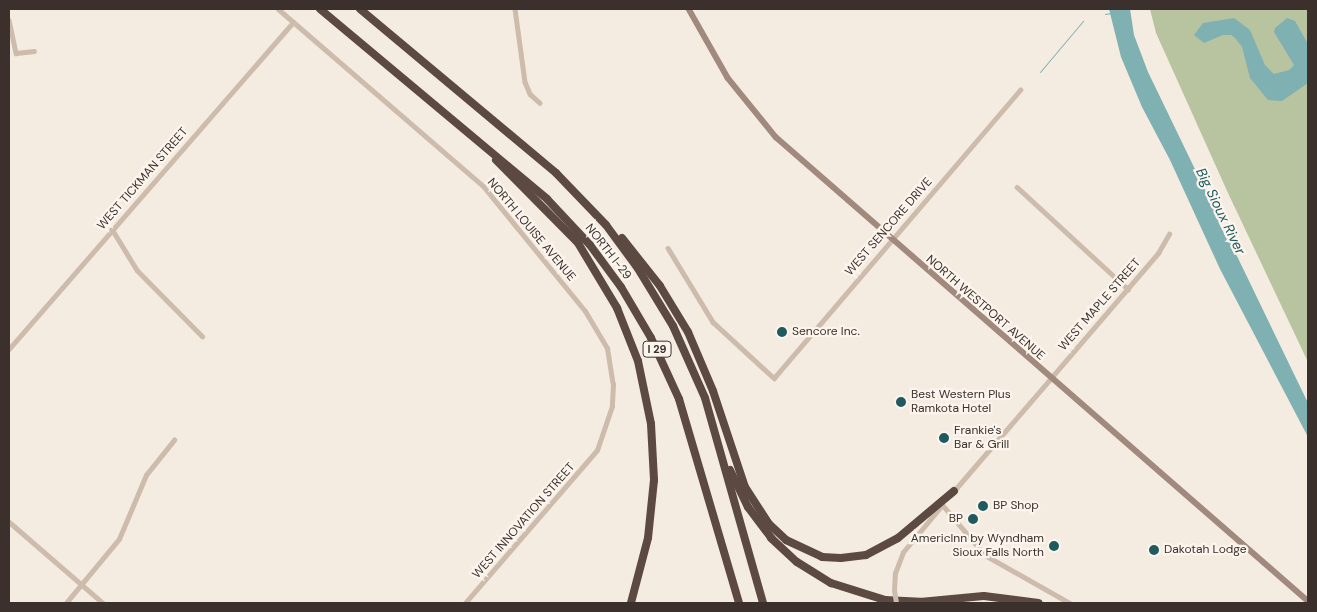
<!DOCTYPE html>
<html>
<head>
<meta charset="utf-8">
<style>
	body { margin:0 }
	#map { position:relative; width:1317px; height:612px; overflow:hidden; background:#f4ebe1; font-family:"DM Sans",sans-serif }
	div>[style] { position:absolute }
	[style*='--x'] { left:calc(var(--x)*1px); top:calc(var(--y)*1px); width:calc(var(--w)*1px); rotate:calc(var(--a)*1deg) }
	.green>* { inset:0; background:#b8c4a0 }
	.water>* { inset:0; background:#7fb0b2 }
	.stream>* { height:1px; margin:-0.5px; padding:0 0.5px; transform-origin:0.5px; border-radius:0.5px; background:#7fb0b2 }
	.minor>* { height:4.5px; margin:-2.25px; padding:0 2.25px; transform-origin:2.25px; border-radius:2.25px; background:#cdbbac }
	.tertiary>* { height:5px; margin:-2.5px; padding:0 2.5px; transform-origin:2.5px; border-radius:2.5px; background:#cdbbac }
	.secondary>* { height:5.5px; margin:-2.75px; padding:0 2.75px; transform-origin:2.75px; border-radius:2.75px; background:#a18a7d }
	.motorway>* { height:8px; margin:-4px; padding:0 4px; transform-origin:4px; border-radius:4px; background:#5c4a42 }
	.tertiary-bridge>* { height:5px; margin:-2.5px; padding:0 2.5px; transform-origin:2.5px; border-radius:2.5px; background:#cdbbac }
	.dots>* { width:14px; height:14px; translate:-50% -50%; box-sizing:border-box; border:2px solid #fbf5ee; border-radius:50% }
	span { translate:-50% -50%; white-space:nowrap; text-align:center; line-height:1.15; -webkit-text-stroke:4.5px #fbf5ee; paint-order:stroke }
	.shield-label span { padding:1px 4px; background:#fbf5ee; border:1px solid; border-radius:4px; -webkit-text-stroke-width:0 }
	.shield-label { font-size:11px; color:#3b302b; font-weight:700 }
	.street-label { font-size:12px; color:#3b302b }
	.poi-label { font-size:12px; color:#3b302b }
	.left { translate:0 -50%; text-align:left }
	.right { translate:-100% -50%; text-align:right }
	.water-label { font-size:14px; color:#1f5a5e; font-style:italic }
	.frame { position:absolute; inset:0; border:10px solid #3b302b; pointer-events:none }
</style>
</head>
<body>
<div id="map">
	<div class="green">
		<i style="clip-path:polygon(1150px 9px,1308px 9px,1308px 362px,1228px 193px,1156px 33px)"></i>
	</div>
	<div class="water">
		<i style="clip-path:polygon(1109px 9px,1130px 9px,1134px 35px,1148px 72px,1308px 403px,1308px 437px,1220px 269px,1170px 160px,1142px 107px,1121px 57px)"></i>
		<i style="clip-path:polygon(1234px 18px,1250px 30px,1265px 65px,1274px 74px,1289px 70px,1294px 65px,1274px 32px,1275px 28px,1287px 18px,1295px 21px,1308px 44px,1308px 83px,1282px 101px,1268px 100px,1250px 78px,1242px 47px,1236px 39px,1231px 35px,1223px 35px,1204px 43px,1194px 35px,1203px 23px)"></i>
	</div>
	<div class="stream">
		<i style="--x:1105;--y:14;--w:6;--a:-9"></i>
		<i style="--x:1040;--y:72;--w:67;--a:-49.9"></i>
	</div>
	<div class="minor">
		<i style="--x:515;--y:9;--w:74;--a:82.2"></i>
		<i style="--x:525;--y:82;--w:13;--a:67"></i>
		<i style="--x:530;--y:94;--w:13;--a:42"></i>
		<i style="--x:9;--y:20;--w:34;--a:78"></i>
		<i style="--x:16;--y:53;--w:18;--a:-6"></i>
		<i style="--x:1017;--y:187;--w:151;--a:42.6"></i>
		<i style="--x:112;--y:229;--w:48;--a:58.6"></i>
		<i style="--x:137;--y:270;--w:93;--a:45.4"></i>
		<i style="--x:668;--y:248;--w:87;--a:58.7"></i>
		<i style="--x:713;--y:322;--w:83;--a:42.6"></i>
		<i style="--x:774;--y:378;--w:379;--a:-49.5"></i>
		<i style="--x:9;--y:349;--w:433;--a:-49"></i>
		<i style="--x:1051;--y:378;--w:165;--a:-49.4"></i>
		<i style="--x:1158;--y:253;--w:22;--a:-60"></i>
		<i style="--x:941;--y:503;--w:68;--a:49.8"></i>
		<i style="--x:985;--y:555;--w:98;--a:29.5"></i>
		<i style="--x:66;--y:603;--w:83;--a:-50.4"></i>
		<i style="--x:119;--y:539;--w:69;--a:-67.1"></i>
		<i style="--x:146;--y:475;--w:45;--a:-51.3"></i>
	</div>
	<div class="tertiary">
		<i style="--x:278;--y:9;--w:271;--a:40.8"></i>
		<i style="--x:483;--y:186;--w:161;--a:50.8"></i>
		<i style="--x:585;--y:311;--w:43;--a:59.3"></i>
		<i style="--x:607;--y:348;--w:36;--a:81"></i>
		<i style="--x:613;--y:384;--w:22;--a:93"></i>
		<i style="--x:612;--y:406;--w:46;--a:108.8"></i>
		<i style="--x:597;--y:450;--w:202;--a:130.8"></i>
		<i style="--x:952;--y:493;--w:152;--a:-49.3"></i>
		<i style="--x:9;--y:522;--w:124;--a:40.8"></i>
		<i style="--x:894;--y:590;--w:17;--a:-87"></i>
		<i style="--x:895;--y:573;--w:22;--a:-69"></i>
		<i style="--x:903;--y:552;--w:61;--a:-50.3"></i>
	</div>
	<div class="secondary">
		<i style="--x:689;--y:9;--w:79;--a:60.5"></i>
		<i style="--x:728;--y:78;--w:76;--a:50.9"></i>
		<i style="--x:776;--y:137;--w:706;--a:41.09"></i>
	</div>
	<div class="motorway">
		<i style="--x:320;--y:9;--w:296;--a:39.9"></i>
		<i style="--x:547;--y:199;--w:63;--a:46.9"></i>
		<i style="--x:590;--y:245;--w:52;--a:53.6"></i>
		<i style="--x:621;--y:287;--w:59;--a:59.5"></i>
		<i style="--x:651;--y:338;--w:67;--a:65.3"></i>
		<i style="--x:679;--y:399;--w:213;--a:73.6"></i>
		<i style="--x:360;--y:9;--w:256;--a:39.9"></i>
		<i style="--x:556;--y:173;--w:72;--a:46.1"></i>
		<i style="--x:606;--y:225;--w:52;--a:53.6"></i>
		<i style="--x:637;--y:267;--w:69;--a:58.6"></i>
		<i style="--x:673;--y:326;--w:79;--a:66"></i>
		<i style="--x:705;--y:398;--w:213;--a:74.2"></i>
		<i style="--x:496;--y:160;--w:117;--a:45.3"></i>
		<i style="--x:578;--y:243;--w:76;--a:59"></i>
		<i style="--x:617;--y:308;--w:57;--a:68.4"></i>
		<i style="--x:638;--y:361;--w:64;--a:78.3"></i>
		<i style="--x:651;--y:424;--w:56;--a:86.9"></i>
		<i style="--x:654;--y:480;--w:58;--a:95.9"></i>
		<i style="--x:648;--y:538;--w:67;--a:104.7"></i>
		<i style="--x:622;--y:238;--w:61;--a:51.6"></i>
		<i style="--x:660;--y:286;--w:54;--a:58.7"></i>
		<i style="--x:688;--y:332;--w:64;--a:67"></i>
		<i style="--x:713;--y:391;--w:101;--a:71.6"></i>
		<i style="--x:745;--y:487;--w:44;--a:57"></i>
		<i style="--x:769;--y:524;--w:23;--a:43"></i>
		<i style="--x:786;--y:540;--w:40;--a:25"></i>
		<i style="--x:822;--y:557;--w:19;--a:3"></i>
		<i style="--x:841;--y:558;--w:25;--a:-7"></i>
		<i style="--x:866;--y:555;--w:36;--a:-28"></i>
		<i style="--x:898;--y:538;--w:73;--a:-40"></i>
		<i style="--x:730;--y:470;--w:41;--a:64.1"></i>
		<i style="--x:748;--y:507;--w:39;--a:53"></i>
		<i style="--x:771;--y:538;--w:35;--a:43"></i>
		<i style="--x:797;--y:562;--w:40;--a:32"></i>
		<i style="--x:831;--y:583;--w:57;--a:17.5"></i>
		<i style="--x:885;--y:600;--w:35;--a:3"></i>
		<i style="--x:920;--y:602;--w:64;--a:-5.4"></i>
		<i style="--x:984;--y:596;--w:55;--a:7.3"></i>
	</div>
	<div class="tertiary-bridge">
		<i style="--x:894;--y:590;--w:13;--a:81"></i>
	</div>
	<div class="dots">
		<i style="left:782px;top:332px;background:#1f5a5e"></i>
		<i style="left:901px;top:402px;background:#1f5a5e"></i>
		<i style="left:944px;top:438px;background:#1f5a5e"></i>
		<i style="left:983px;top:506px;background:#1f5a5e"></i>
		<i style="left:973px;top:519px;background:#1f5a5e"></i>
		<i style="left:1054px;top:546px;background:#1f5a5e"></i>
		<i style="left:1154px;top:550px;background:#1f5a5e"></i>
	</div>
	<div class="shield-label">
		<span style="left:657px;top:349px">I 29</span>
	</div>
	<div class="street-label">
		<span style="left:143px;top:179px;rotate:-49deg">WEST TICKMAN STREET</span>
		<span style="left:889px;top:227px;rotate:-49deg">WEST SENCORE DRIVE</span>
		<span style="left:531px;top:230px;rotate:50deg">NORTH LOUISE AVENUE</span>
		<span style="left:608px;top:252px;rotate:52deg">NORTH I-29</span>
		<span style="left:1100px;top:305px;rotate:-49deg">WEST MAPLE STREET</span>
		<span style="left:985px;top:308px;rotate:41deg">NORTH WESTPORT AVENUE</span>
		<span style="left:524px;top:521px;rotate:-49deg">WEST INNOVATION STREET</span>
	</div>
	<div class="poi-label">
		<span class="left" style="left:792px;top:332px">Sencore Inc.</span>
		<span class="left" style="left:911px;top:402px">Best Western Plus<br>Ramkota Hotel</span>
		<span class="left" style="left:954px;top:438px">Frankie's<br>Bar &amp; Grill</span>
		<span class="left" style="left:993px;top:506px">BP Shop</span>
		<span class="right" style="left:963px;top:519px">BP</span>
		<span class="right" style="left:1044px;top:546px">AmericInn by Wyndham<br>Sioux Falls North</span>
		<span class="left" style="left:1164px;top:550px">Dakotah Lodge</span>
	</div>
	<div class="water-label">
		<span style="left:1221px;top:211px;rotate:64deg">Big Sioux River</span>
	</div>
	<div class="frame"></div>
</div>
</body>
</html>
